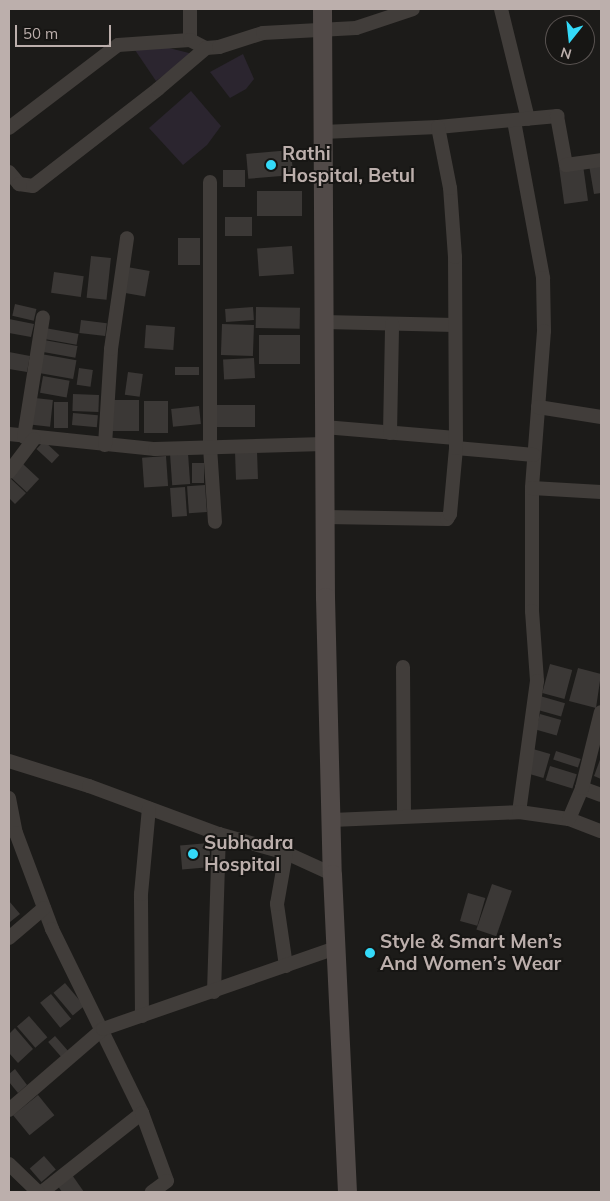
<!DOCTYPE html>
<html>
<head>
<meta charset="utf-8">
<style>
	body { margin:0 }
	#map { position:relative; width:610px; height:1201px; overflow:hidden; background:#1c1b19; font-family:Mulish,sans-serif }
	div>[style] { position:absolute }
	[style*='--x'] { left:calc(var(--x)*1px); top:calc(var(--y)*1px); width:calc(var(--w)*1px); rotate:calc(var(--a)*1deg) }
	.green>* { inset:0; background:#2b252f }
	.building>* { inset:0; background:#3b3836; transform-origin:0 0 }
	.minor>* { height:14px; margin:-7px; padding:0 7px; transform-origin:7px; border-radius:7px; background:#413d3a }
	.secondary>* { height:19px; margin:-9.5px; padding:0 9.5px; transform-origin:9.5px; border-radius:9.5px; background:#514a48 }
	.dots>* { width:14px; height:14px; translate:-50% -50%; box-sizing:border-box; border:2px solid #171614; border-radius:50% }
	span { translate:-50% -50%; white-space:nowrap; text-align:center; line-height:1.15; -webkit-text-stroke:4px #171614; paint-order:stroke }
	.poi-label { font-size:19px; color:#bcafac; font-weight:700 }
	.left { translate:0 -50%; text-align:left }
	.frame { position:absolute; inset:0; border:10px solid #bcafac; pointer-events:none }
	.north { position:absolute; left:545px; top:15px; width:50px; height:50px; box-sizing:border-box; background:#171614; border:1px solid #595351; border-radius:50%; rotate:196deg; font-size:14px; font-weight:700; line-height:20px; text-align:center; color:#bcafac }
	.north::after { content:''; display:block; margin:auto; width:18px; height:22px; background:#34daf9; clip-path:polygon(50% 0,100% 100%,50% 72%,0 100%) }
	.scale { position:absolute; left:15px; top:25px; width:96px; height:22px; box-sizing:border-box; border:2px solid #bcafac; border-top:0; padding-left:6px; font-size:15px; line-height:18px; white-space:nowrap; color:#bcafac; -webkit-text-stroke:4px #171614; paint-order:stroke }
</style>
</head>
<body>
<div id="map">
	<div class="green">
		<i style="clip-path:polygon(165px 47px,193px 54px,156px 81px,135px 50px)"></i>
		<i style="clip-path:polygon(243px 54px,254px 79px,246px 89px,230px 98px,210px 72px)"></i>
		<i style="clip-path:polygon(191px 91px,221px 126px,207px 145px,183px 165px,149px 128px)"></i>
	</div>
	<div class="building">
		<i style="left:291px;top:150px;width:25px;height:45px;rotate:85deg"></i>
		<i style="clip-path:polygon(601px 163px,601px 193px,594px 194px,589px 165px)"></i>
		<i style="left:583px;top:165px;width:36px;height:24px;rotate:82deg"></i>
		<i style="left:223px;top:170px;width:22px;height:17px"></i>
		<i style="left:257px;top:191px;width:45px;height:25px"></i>
		<i style="left:225px;top:217px;width:27px;height:19px"></i>
		<i style="left:178px;top:238px;width:22px;height:27px"></i>
		<i style="left:292px;top:246px;width:28px;height:35px;rotate:86deg"></i>
		<i style="left:91px;top:256px;width:20px;height:42px;rotate:6deg"></i>
		<i style="left:127px;top:267px;width:23px;height:26px;rotate:10deg"></i>
		<i style="left:54px;top:272px;width:30px;height:21px;rotate:8deg"></i>
		<i style="left:15px;top:304px;width:22px;height:12px;rotate:13deg"></i>
		<i style="left:253px;top:307px;width:13px;height:28px;rotate:86deg"></i>
		<i style="left:256px;top:307px;width:44px;height:21px;rotate:1deg"></i>
		<i style="clip-path:polygon(9px 319px,34px 324px,31px 337px,9px 333px)"></i>
		<i style="left:81px;top:320px;width:26px;height:13px;rotate:7deg"></i>
		<i style="left:222px;top:324px;width:32px;height:31px;rotate:2deg"></i>
		<i style="left:146px;top:325px;width:29px;height:23px;rotate:4deg"></i>
		<i style="left:45px;top:328px;width:34px;height:11px;rotate:10deg"></i>
		<i style="left:259px;top:335px;width:41px;height:29px"></i>
		<i style="left:44px;top:340px;width:34px;height:12px;rotate:10deg"></i>
		<i style="clip-path:polygon(9px 352px,30px 356px,27px 372px,9px 369px)"></i>
		<i style="left:41px;top:354px;width:36px;height:19px;rotate:10deg"></i>
		<i style="left:254px;top:358px;width:20px;height:31px;rotate:87deg"></i>
		<i style="left:175px;top:367px;width:24px;height:8px"></i>
		<i style="left:79px;top:368px;width:14px;height:17px;rotate:8deg"></i>
		<i style="left:128px;top:372px;width:15px;height:23px;rotate:8deg"></i>
		<i style="left:43px;top:376px;width:27px;height:17px;rotate:10deg"></i>
		<i style="left:73px;top:394px;width:26px;height:17px;rotate:2deg"></i>
		<i style="left:35px;top:398px;width:18px;height:27px;rotate:6deg"></i>
		<i style="left:109px;top:400px;width:30px;height:31px"></i>
		<i style="left:144px;top:401px;width:24px;height:32px"></i>
		<i style="left:54px;top:402px;width:14px;height:26px"></i>
		<i style="left:255px;top:405px;width:22px;height:39px;rotate:90deg"></i>
		<i style="left:199px;top:406px;width:18px;height:28px;rotate:84deg"></i>
		<i style="left:73px;top:413px;width:25px;height:12px;rotate:5deg"></i>
		<i style="left:44px;top:441px;width:21px;height:11px;rotate:43deg"></i>
		<i style="left:257px;top:451px;width:28px;height:22px;rotate:88deg"></i>
		<i style="left:188px;top:453px;width:31px;height:18px;rotate:86deg"></i>
		<i style="left:166px;top:456px;width:30px;height:24px;rotate:86deg"></i>
		<i style="left:192px;top:463px;width:12px;height:20px"></i>
		<i style="left:23px;top:464px;width:22px;height:18px;rotate:43deg"></i>
		<i style="clip-path:polygon(9px 477px,26px 493px,15px 504px,9px 498px)"></i>
		<i style="left:205px;top:485px;width:27px;height:18px;rotate:86deg"></i>
		<i style="left:185px;top:487px;width:29px;height:15px;rotate:86deg"></i>
		<i style="left:550px;top:664px;width:23px;height:30px;rotate:15deg"></i>
		<i style="clip-path:polygon(578px 668px,601px 674px,596px 708px,569px 701px)"></i>
		<i style="left:540px;top:696px;width:26px;height:14px;rotate:16deg"></i>
		<i style="left:540px;top:714px;width:22px;height:16px;rotate:16deg"></i>
		<i style="left:533px;top:749px;width:18px;height:25px;rotate:16deg"></i>
		<i style="left:556px;top:751px;width:26px;height:9px;rotate:18deg"></i>
		<i style="clip-path:polygon(601px 757px,601px 779px,594px 776px)"></i>
		<i style="left:550px;top:766px;width:28px;height:15px;rotate:17deg"></i>
		<i style="left:209px;top:843px;width:24px;height:29px;rotate:85deg"></i>
		<i style="left:492px;top:884px;width:21px;height:48px;rotate:19deg"></i>
		<i style="left:468px;top:893px;width:18px;height:29px;rotate:16deg"></i>
		<i style="clip-path:polygon(9px 901px,20px 914px,10px 922px,9px 921px)"></i>
		<i style="left:65px;top:983px;width:30px;height:15px;rotate:50deg"></i>
		<i style="left:51px;top:994px;width:32px;height:14px;rotate:51deg"></i>
		<i style="left:29px;top:1016px;width:28px;height:16px;rotate:49deg"></i>
		<i style="clip-path:polygon(15px 1028px,33px 1049px,18px 1063px,9px 1053px,9px 1034px)"></i>
		<i style="left:55px;top:1036px;width:21px;height:9px;rotate:49deg"></i>
		<i style="clip-path:polygon(15px 1069px,27px 1085px,18px 1093px,9px 1082px,9px 1074px)"></i>
		<i style="left:38px;top:1095px;width:26px;height:32px;rotate:51deg"></i>
		<i style="left:44px;top:1156px;width:18px;height:19px;rotate:49deg"></i>
		<i style="clip-path:polygon(70px 1172px,84px 1192px,62px 1192px,55px 1182px)"></i>
	</div>
	<div class="minor">
		<i style="--x:190;--y:9;--w:31;--a:90"></i>
		<i style="--x:501;--y:9;--w:113;--a:76.2"></i>
		<i style="--x:514;--y:121;--w:160;--a:79.5"></i>
		<i style="--x:543;--y:278;--w:53;--a:88.9"></i>
		<i style="--x:544;--y:331;--w:157;--a:94.4"></i>
		<i style="--x:532;--y:488;--w:123;--a:90"></i>
		<i style="--x:532;--y:611;--w:70;--a:85.9"></i>
		<i style="--x:537;--y:681;--w:132;--a:97.8"></i>
		<i style="--x:9;--y:128;--w:137;--a:-37.3"></i>
		<i style="--x:118;--y:45;--w:72;--a:-4"></i>
		<i style="--x:190;--y:40;--w:18;--a:27"></i>
		<i style="--x:206;--y:48;--w:13;--a:-4"></i>
		<i style="--x:219;--y:47;--w:46;--a:-17.7"></i>
		<i style="--x:263;--y:33;--w:93;--a:-3.1"></i>
		<i style="--x:356;--y:28;--w:60;--a:-18.4"></i>
		<i style="--x:323;--y:132;--w:115;--a:-2.5"></i>
		<i style="--x:438;--y:127;--w:120;--a:-5.3"></i>
		<i style="--x:557;--y:116;--w:50;--a:79.6"></i>
		<i style="--x:566;--y:165;--w:35;--a:-8"></i>
		<i style="--x:9;--y:172;--w:16;--a:50"></i>
		<i style="--x:19;--y:184;--w:14;--a:8"></i>
		<i style="--x:33;--y:186;--w:158;--a:-37.8"></i>
		<i style="--x:158;--y:89;--w:63;--a:-40.5"></i>
		<i style="--x:210;--y:182;--w:265;--a:90"></i>
		<i style="--x:210;--y:447;--w:75;--a:86.2"></i>
		<i style="--x:324;--y:322;--w:131;--a:1.3"></i>
		<i style="--x:538;--y:407;--w:64;--a:9"></i>
		<i style="--x:324;--y:427;--w:132;--a:4.8"></i>
		<i style="--x:390;--y:433;--w:109;--a:-88.9"></i>
		<i style="--x:9;--y:434;--w:147;--a:5.9"></i>
		<i style="--x:155;--y:449;--w:169;--a:-1.7"></i>
		<i style="--x:24;--y:437;--w:121;--a:-81"></i>
		<i style="--x:105;--y:445;--w:96;--a:-86.4"></i>
		<i style="--x:111;--y:349;--w:112;--a:-81.8"></i>
		<i style="--x:456;--y:448;--w:78;--a:5.1"></i>
		<i style="--x:9;--y:472;--w:41;--a:-52.9"></i>
		<i style="--x:532;--y:488;--w:69;--a:3.3"></i>
		<i style="--x:325;--y:517;--w:122;--a:0.9"></i>
		<i style="--x:447;--y:519;--w:6;--a:-59"></i>
		<i style="--x:450;--y:514;--w:66;--a:-84.8"></i>
		<i style="--x:456;--y:448;--w:191;--a:-90.3"></i>
		<i style="--x:455;--y:257;--w:69;--a:-94.1"></i>
		<i style="--x:450;--y:188;--w:62;--a:-101.1"></i>
		<i style="--x:403;--y:667;--w:148;--a:89.6"></i>
		<i style="--x:9;--y:761;--w:84;--a:17.4"></i>
		<i style="--x:89;--y:786;--w:139;--a:20.3"></i>
		<i style="--x:219;--y:834;--w:70;--a:15.8"></i>
		<i style="--x:286;--y:853;--w:51;--a:24.5"></i>
		<i style="--x:582;--y:788;--w:20;--a:20"></i>
		<i style="--x:9;--y:798;--w:36;--a:79"></i>
		<i style="--x:16;--y:833;--w:103;--a:69.4"></i>
		<i style="--x:52;--y:929;--w:205;--a:63.9"></i>
		<i style="--x:142;--y:1113;--w:127;--a:141.7"></i>
		<i style="--x:569;--y:819;--w:34;--a:21"></i>
		<i style="--x:332;--y:820;--w:187;--a:-2.4"></i>
		<i style="--x:519;--y:812;--w:50;--a:8"></i>
		<i style="--x:569;--y:819;--w:34;--a:-67"></i>
		<i style="--x:582;--y:788;--w:78;--a:-76"></i>
		<i style="--x:9;--y:938;--w:46;--a:-40.6"></i>
		<i style="--x:286;--y:966;--w:63;--a:-98.3"></i>
		<i style="--x:277;--y:904;--w:52;--a:-80"></i>
		<i style="--x:214;--y:992;--w:158;--a:-88.2"></i>
		<i style="--x:142;--y:1016;--w:122;--a:-90.5"></i>
		<i style="--x:141;--y:894;--w:86;--a:-84.7"></i>
		<i style="--x:9;--y:1110;--w:124;--a:-40.8"></i>
		<i style="--x:103;--y:1029;--w:246;--a:-19.2"></i>
		<i style="--x:142;--y:1113;--w:72;--a:69.8"></i>
		<i style="--x:167;--y:1181;--w:19;--a:144"></i>
		<i style="--x:9;--y:1164;--w:40;--a:44"></i>
	</div>
	<div class="secondary">
		<i style="--x:322;--y:9;--w:588;--a:89.71"></i>
		<i style="--x:325;--y:597;--w:277;--a:88.6"></i>
		<i style="--x:332;--y:874;--w:318;--a:87.3"></i>
	</div>
	<div class="dots">
		<i style="left:271px;top:165px;background:#34daf9"></i>
		<i style="left:193px;top:854px;background:#34daf9"></i>
		<i style="left:370px;top:953px;background:#34daf9"></i>
	</div>
	<div class="poi-label">
		<span class="left" style="left:282px;top:165px">Rathi<br>Hospital, Betul</span>
		<span class="left" style="left:204px;top:854px">Subhadra<br>Hospital</span>
		<span class="left" style="left:380px;top:953px">Style &amp; Smart Men’s<br>And Women’s Wear</span>
	</div>
	<div class="frame"></div>
	<div class="north">N</div>
	<div class="scale">50 m</div>
</div>
</body>
</html>
